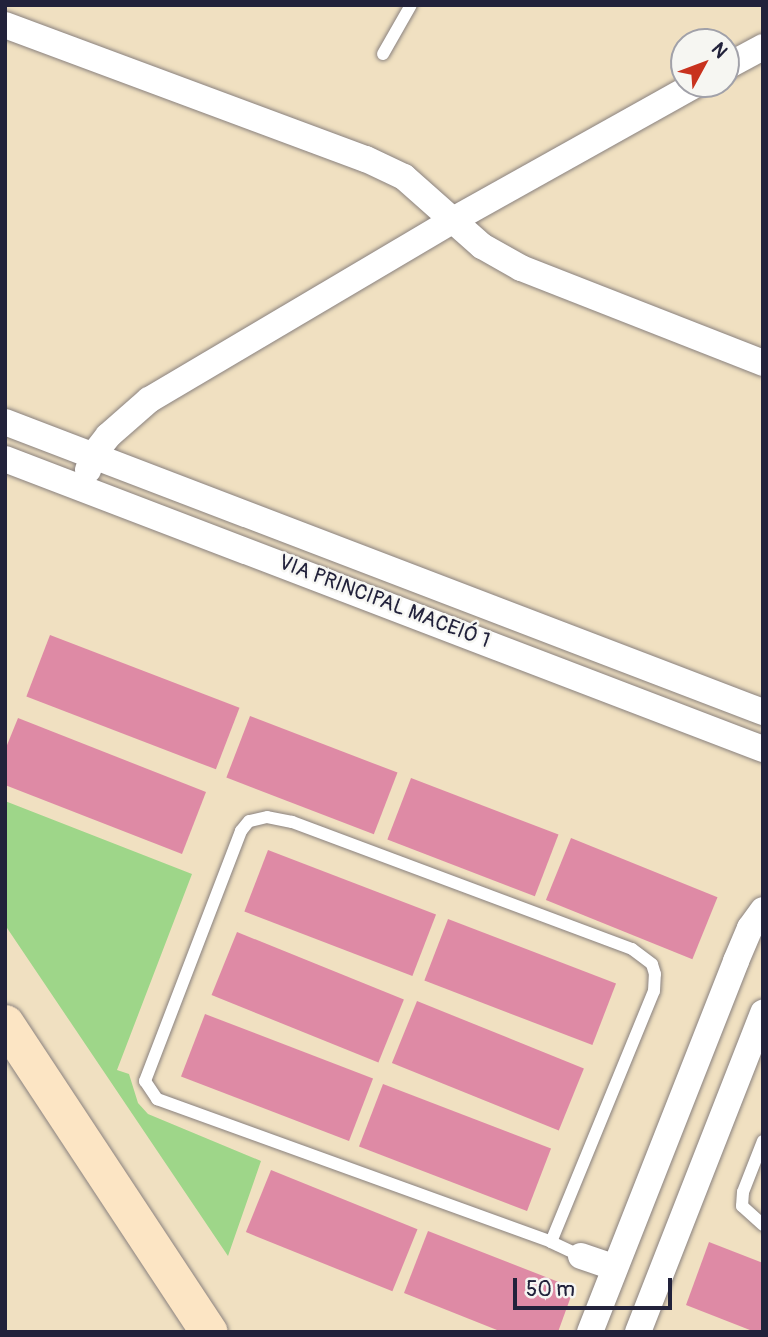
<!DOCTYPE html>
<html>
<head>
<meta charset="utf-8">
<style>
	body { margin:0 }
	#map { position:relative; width:768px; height:1337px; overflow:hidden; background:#f0e0c1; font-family:Pangolin,sans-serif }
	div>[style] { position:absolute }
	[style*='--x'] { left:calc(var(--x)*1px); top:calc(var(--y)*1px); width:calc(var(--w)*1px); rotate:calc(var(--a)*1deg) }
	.green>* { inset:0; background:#9ed689 }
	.building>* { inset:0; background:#de8aa5; transform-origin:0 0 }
	.roads { filter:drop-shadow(0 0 2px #89817e) drop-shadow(0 0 2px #89817e) }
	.lane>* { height:12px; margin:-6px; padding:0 6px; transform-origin:6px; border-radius:6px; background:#fff }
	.street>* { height:26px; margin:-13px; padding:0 13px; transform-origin:13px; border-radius:13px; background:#fff }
	.secondary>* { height:37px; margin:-18.5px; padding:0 18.5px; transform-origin:18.5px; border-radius:18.5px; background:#fce5c4 }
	span { translate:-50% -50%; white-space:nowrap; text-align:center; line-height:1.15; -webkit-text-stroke:5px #f6f6f2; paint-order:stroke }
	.street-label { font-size:21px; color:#22223b }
	.frame { position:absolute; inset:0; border:7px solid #22223b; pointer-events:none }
	.north { position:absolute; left:670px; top:28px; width:70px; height:70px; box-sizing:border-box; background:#f6f6f2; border:2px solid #a1a1a9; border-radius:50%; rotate:49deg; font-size:19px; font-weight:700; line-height:28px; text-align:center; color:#22223b }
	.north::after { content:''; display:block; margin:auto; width:24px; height:32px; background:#c8321e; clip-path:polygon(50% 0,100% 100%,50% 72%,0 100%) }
	.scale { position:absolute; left:513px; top:1278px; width:159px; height:32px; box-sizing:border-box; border:4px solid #22223b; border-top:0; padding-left:9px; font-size:21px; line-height:24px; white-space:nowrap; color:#22223b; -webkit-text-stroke:5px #f6f6f2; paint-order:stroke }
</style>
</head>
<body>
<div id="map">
	<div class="green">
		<i style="clip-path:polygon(5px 801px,192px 874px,117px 1070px,129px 1074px,138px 1103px,148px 1114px,261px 1161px,228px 1256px,5px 925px)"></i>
	</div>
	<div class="building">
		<i style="left:50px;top:635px;width:203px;height:66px;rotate:21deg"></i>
		<i style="left:250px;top:716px;width:158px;height:66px;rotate:21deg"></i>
		<i style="clip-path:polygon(18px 718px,206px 792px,182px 854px,5px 785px,5px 750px)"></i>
		<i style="left:411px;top:778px;width:158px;height:66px;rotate:21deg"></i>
		<i style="left:571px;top:838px;width:158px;height:67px;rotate:22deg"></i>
		<i style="left:268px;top:850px;width:180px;height:66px;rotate:21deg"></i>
		<i style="left:448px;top:919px;width:180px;height:66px;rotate:21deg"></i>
		<i style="left:237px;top:932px;width:180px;height:68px;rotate:22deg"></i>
		<i style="left:417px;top:1001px;width:180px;height:67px;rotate:22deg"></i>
		<i style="left:205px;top:1014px;width:180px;height:67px;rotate:21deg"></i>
		<i style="left:383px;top:1084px;width:180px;height:67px;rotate:21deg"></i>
		<i style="left:271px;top:1170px;width:158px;height:67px;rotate:22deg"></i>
		<i style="clip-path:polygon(428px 1231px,574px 1288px,558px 1332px,502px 1332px,404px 1293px)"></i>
		<i style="clip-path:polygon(709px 1242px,763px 1263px,763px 1332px,755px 1332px,686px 1305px)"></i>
	</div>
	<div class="roads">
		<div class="lane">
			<i style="--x:383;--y:54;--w:56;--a:-60.3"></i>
			<i style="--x:763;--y:1141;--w:55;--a:111.4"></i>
			<i style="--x:743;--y:1192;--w:14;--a:94"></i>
			<i style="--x:742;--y:1206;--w:28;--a:42"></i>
			<i style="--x:551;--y:1242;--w:271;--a:-67.7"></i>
			<i style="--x:654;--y:991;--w:17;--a:-87"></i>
			<i style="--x:655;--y:974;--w:10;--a:-107"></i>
			<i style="--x:652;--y:964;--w:25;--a:-143"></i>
			<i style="--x:632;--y:949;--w:363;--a:-159.5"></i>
			<i style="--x:292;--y:822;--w:25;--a:-169"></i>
			<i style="--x:267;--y:817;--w:18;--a:167"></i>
			<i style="--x:249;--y:821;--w:13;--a:129"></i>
			<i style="--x:241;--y:831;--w:268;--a:111"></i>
			<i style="--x:145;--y:1081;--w:22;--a:56"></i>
			<i style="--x:157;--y:1099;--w:419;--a:19.9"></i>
			<i style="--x:551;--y:1242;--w:33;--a:25"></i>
		</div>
		<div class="street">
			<i style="--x:5;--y:25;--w:385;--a:20.4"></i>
			<i style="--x:366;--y:159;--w:42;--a:25.3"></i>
			<i style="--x:404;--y:177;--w:104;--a:41.5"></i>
			<i style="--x:482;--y:246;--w:45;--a:29.4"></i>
			<i style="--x:521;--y:268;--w:260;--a:21.4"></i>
			<i style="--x:726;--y:67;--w:42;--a:-28.4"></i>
			<i style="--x:5;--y:422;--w:812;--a:20.94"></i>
			<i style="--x:5;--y:459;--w:812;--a:20.94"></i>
			<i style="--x:88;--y:470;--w:17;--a:-69"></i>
			<i style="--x:94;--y:454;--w:23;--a:-52"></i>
			<i style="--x:108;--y:436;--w:55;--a:-41.3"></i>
			<i style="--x:149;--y:400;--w:353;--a:-30.6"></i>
			<i style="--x:453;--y:220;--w:278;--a:-29.2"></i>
			<i style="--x:581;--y:1256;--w:34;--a:19"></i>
			<i style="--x:590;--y:1332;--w:399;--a:-68.5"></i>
			<i style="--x:736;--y:961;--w:36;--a:-67"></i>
			<i style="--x:750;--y:928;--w:22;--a:-54"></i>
			<i style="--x:638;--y:1332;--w:343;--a:-68.6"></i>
		</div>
		<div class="secondary">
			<i style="--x:5;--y:1023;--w:370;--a:56.6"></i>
		</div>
	</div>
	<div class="street-label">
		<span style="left:384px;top:602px;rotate:21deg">VIA PRINCIPAL MACEIÓ 1</span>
	</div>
	<div class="frame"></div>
	<div class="north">N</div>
	<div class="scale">50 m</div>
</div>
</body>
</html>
